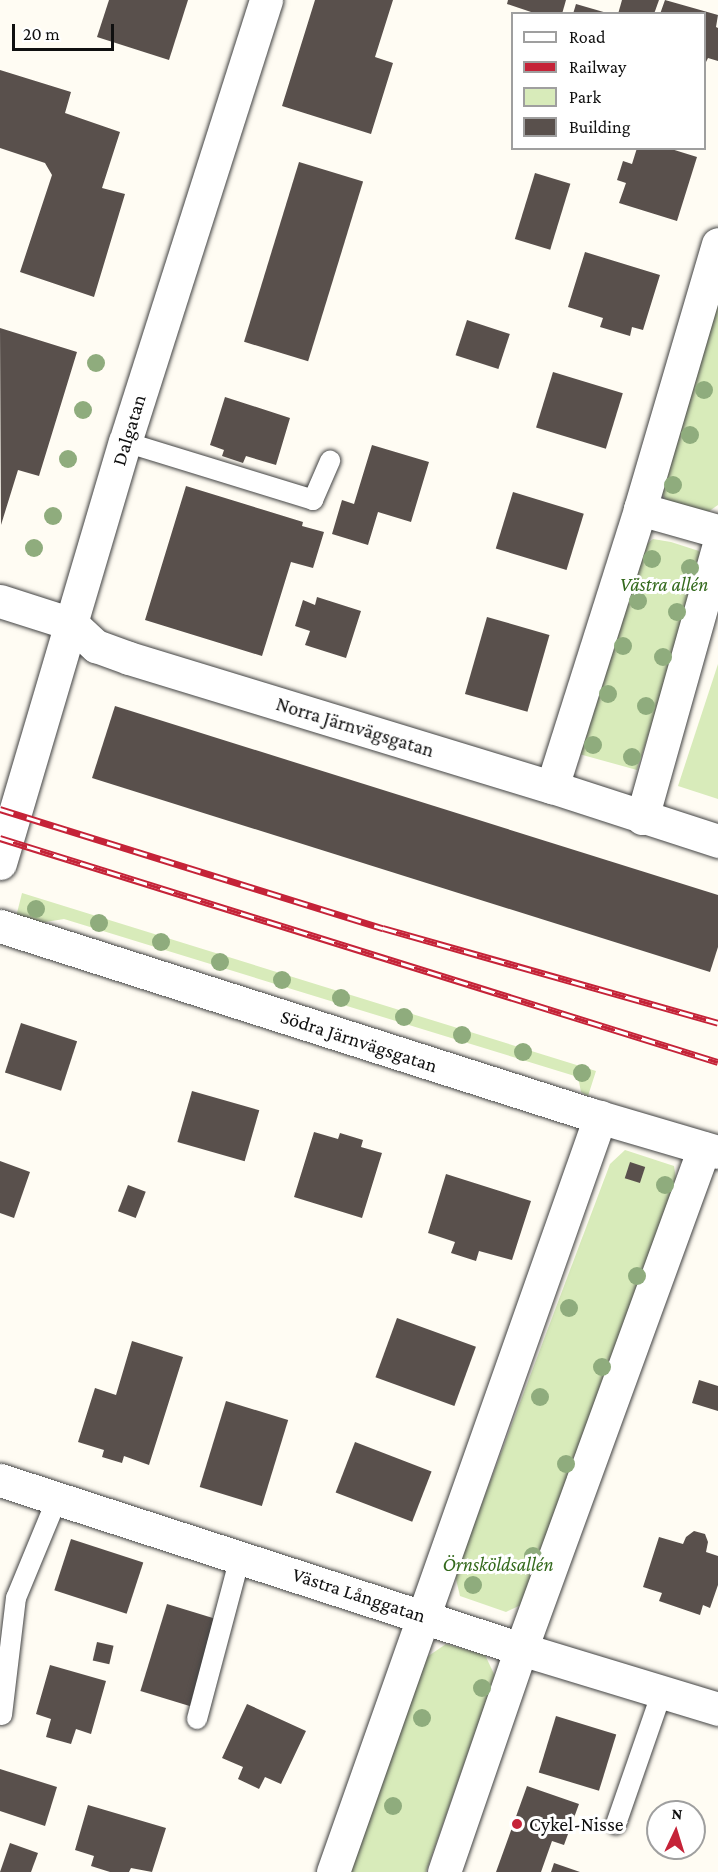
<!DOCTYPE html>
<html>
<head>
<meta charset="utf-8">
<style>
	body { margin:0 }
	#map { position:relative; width:718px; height:1872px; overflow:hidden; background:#fffcf3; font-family:"Crimson Pro",serif }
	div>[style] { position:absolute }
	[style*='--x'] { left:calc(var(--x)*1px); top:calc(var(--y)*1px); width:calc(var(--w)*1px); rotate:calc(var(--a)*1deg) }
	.green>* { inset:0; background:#d8ebba }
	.building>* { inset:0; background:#59504c; transform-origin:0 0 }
	.roads { filter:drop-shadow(0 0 2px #434343) drop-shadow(0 0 2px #434343) }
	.service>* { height:20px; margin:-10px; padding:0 10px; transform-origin:10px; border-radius:10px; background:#fff }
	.minor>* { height:33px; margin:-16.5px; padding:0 16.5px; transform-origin:16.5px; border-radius:16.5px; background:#fff }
	.rail>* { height:7px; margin-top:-3.5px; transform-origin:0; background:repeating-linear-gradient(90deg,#fff 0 14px,#c52338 0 28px); box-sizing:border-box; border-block:2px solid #c52338 }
	.trees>* { width:18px; height:18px; margin:-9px; border-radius:50%; background:#8fac7d }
	.dots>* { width:16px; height:16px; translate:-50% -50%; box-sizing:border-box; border:3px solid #fff; border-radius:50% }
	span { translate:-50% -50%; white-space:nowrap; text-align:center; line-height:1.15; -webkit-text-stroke:6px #fff; paint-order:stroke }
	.street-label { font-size:20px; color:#101010 }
	.park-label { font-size:20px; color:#346a1d; font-style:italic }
	.poi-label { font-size:20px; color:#101010 }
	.left { translate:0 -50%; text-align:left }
	.legend { position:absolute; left:511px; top:12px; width:195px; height:138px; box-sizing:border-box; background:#fff; border:2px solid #9f9f9f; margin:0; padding:8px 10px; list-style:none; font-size:18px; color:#101010 }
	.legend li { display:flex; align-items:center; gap:12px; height:30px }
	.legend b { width:30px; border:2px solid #9f9f9f }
	.north { position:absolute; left:646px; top:1800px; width:60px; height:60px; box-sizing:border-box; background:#fff; border:2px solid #9f9f9f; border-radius:50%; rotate:4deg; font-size:16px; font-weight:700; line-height:24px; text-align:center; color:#101010 }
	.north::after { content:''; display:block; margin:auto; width:21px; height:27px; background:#c52338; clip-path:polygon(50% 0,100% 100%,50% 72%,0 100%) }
	.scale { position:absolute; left:12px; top:24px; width:102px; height:27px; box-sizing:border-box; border:3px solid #101010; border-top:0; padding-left:8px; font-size:18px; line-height:21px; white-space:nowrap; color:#101010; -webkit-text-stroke:4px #fff; paint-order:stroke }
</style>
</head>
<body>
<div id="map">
	<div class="green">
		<i style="clip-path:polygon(718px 300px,718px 505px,708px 512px,666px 501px,660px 488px)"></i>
		<i style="clip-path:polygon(653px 539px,671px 542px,699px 551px,703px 566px,637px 770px,579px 754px,643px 547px)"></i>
		<i style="clip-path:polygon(718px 664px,718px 799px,678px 786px)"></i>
		<i style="clip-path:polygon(22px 893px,596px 1071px,588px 1096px,581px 1092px,578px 1077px,64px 919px,27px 925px,16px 917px)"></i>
		<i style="clip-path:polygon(625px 1150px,674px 1166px,677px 1185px,523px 1604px,506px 1612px,460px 1596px,455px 1575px,610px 1164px)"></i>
		<i style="clip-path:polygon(446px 1644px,485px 1655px,495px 1676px,426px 1872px,347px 1872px,424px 1659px)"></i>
	</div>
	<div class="building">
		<i style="clip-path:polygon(109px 0,188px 0,169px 60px,97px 37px)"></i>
		<i style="clip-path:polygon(315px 0,393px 0,375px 57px,393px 63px,371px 134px,282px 106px)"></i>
		<i style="clip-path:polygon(508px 0,566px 0,562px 14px,537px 14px,507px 4px)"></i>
		<i style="clip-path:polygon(622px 0,659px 0,654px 14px,618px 14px)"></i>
		<i style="clip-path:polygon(665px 0,718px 15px,716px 27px,718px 28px,718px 61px,708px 58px,704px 66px,704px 14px,660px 14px)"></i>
		<i style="clip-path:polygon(576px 4px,607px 13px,607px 14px,573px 14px)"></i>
		<i style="clip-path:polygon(0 70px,71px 92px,65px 113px,120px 132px,102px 188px,125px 194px,94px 297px,20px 272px,52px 175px,45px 163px,0 148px)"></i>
		<i style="clip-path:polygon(637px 148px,668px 148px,697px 157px,677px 221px,619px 203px,626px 183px,617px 180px,623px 161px,632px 164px)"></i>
		<i style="left:299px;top:162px;width:67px;height:188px;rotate:17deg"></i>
		<i style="left:535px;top:173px;width:37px;height:69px;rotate:17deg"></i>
		<i style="clip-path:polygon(585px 252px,660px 275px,643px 330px,632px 327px,630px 336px,600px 327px,603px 318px,568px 307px)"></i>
		<i style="left:467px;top:320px;width:45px;height:37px;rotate:18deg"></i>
		<i style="clip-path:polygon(0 328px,77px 352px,39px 476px,18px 470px,1px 525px)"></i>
		<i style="left:553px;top:372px;width:73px;height:58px;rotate:17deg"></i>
		<i style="clip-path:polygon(225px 397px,290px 418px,276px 465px,246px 456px,243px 463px,222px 456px,224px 450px,210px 445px)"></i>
		<i style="clip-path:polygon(372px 445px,429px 462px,411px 522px,378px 512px,368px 545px,332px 534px,342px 500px,354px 504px)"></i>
		<i style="clip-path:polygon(186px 486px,303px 522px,302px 526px,324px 532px,313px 568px,291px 562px,262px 656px,145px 620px)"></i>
		<i style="left:513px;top:492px;width:74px;height:59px;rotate:17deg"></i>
		<i style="clip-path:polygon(317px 597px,361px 611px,346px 658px,305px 645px,310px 631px,295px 626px,303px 600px,315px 605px)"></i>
		<i style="left:487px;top:617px;width:65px;height:80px;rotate:16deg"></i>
		<i style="clip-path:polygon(115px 706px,718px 895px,718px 947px,710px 972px,92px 778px)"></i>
		<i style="left:21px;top:1023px;width:59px;height:52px;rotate:18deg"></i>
		<i style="left:192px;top:1091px;width:70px;height:53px;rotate:16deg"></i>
		<i style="clip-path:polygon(314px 1132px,338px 1139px,340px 1133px,363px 1140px,361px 1147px,382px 1153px,362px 1218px,294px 1197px)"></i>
		<i style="clip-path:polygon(0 1161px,30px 1172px,14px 1218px,0 1213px)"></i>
		<i style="left:630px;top:1162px;width:16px;height:17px;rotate:18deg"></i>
		<i style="clip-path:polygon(446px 1174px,531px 1201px,512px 1260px,479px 1251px,476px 1261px,451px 1253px,455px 1242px,428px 1233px)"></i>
		<i style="left:128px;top:1185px;width:19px;height:28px;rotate:21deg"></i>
		<i style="left:397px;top:1318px;width:84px;height:63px;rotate:20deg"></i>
		<i style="clip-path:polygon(132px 1341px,183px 1357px,149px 1465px,124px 1456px,122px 1463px,102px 1457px,104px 1450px,78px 1442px,95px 1388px,116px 1395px)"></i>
		<i style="clip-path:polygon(699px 1380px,718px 1386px,718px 1411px,692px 1403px)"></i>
		<i style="left:226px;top:1401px;width:65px;height:90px;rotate:17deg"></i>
		<i style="left:355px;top:1442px;width:82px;height:54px;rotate:21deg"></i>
		<i style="clip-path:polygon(694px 1531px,705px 1534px,708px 1542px,706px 1552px,718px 1556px,718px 1585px,710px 1608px,703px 1605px,700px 1615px,659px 1601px,662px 1593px,643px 1587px,659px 1537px,683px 1544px,686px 1537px)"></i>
		<i style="left:71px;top:1539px;width:76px;height:54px;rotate:18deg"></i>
		<i style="left:167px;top:1604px;width:54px;height:91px;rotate:17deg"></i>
		<i style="left:97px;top:1642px;width:17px;height:19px;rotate:13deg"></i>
		<i style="clip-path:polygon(50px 1665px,106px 1681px,91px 1734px,76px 1729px,71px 1744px,46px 1737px,51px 1719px,36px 1714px)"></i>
		<i style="clip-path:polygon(247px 1704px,306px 1731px,281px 1784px,265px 1777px,259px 1789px,238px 1779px,243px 1767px,222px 1758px)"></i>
		<i style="left:556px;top:1716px;width:63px;height:59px;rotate:17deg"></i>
		<i style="clip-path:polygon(0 1769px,57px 1787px,45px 1826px,0 1811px)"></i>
		<i style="clip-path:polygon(527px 1786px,579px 1804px,564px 1845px,552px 1841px,541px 1872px,496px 1872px)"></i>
		<i style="clip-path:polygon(88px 1805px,166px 1828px,152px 1872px,131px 1868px,129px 1872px,110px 1872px,91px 1866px,94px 1856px,75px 1850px)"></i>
		<i style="clip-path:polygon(694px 1825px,704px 1828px,700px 1840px,694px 1839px)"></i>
		<i style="clip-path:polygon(10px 1843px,38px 1853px,31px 1872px,0 1872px)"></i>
		<i style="clip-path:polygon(554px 1863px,580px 1872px,551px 1872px)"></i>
	</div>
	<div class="roads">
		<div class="service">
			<i style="--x:125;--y:442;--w:197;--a:17.1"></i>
			<i style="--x:313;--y:500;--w:43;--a:-66.4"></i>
			<i style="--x:2;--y:1715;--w:118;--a:-83.2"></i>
			<i style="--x:16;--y:1598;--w:107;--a:-67.5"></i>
			<i style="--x:197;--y:1719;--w:168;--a:-75.1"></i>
			<i style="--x:616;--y:1824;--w:140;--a:-70.8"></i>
		</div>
		<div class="minor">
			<i style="--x:640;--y:509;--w:81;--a:15.8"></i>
			<i style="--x:0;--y:601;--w:76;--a:17.7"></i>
			<i style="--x:72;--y:624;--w:33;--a:43"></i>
			<i style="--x:96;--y:646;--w:35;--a:20"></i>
			<i style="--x:129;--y:658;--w:442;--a:17"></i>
			<i style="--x:552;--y:787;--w:175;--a:18"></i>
			<i style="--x:552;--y:787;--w:292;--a:-72.4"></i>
			<i style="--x:640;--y:509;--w:276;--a:-73.6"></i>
			<i style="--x:642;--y:818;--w:281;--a:-74.3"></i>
			<i style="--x:0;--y:863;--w:439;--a:-73.5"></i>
			<i style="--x:125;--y:442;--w:464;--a:-72.3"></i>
			<i style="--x:0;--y:926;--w:618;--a:17.7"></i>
			<i style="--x:589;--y:1114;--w:134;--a:16.4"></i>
			<i style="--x:0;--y:1480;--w:548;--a:17.97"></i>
			<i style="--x:521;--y:1649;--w:206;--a:16.9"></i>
			<i style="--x:333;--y:1872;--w:801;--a:-70.52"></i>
			<i style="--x:444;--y:1872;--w:236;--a:-71"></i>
			<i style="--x:521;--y:1649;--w:533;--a:-69.93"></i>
		</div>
	</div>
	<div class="rail">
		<i style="--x:0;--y:809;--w:401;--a:17.3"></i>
		<i style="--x:383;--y:928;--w:348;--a:15.8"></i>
		<i style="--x:0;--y:838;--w:752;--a:17.33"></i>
	</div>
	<div class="trees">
		<i style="left:96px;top:363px"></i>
		<i style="left:704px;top:390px"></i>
		<i style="left:83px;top:410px"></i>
		<i style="left:690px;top:435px"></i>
		<i style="left:68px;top:459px"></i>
		<i style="left:673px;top:485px"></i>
		<i style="left:53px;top:516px"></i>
		<i style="left:34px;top:548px"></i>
		<i style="left:652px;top:559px"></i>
		<i style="left:690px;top:568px"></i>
		<i style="left:638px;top:601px"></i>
		<i style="left:677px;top:612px"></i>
		<i style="left:623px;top:646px"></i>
		<i style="left:663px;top:657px"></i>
		<i style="left:608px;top:694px"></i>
		<i style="left:646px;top:706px"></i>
		<i style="left:593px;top:745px"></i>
		<i style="left:632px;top:757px"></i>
		<i style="left:36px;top:909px"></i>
		<i style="left:99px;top:923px"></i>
		<i style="left:161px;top:942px"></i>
		<i style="left:220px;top:962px"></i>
		<i style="left:282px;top:980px"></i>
		<i style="left:341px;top:998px"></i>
		<i style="left:404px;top:1017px"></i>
		<i style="left:462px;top:1035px"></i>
		<i style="left:523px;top:1052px"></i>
		<i style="left:582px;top:1073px"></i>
		<i style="left:665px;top:1185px"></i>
		<i style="left:637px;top:1276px"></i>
		<i style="left:569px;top:1308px"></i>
		<i style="left:602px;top:1367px"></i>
		<i style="left:540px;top:1397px"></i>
		<i style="left:566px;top:1464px"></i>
		<i style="left:533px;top:1556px"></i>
		<i style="left:473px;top:1585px"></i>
		<i style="left:482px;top:1688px"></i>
		<i style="left:422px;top:1718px"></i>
		<i style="left:393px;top:1806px"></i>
	</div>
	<div class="dots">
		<i style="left:517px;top:1824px;background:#c52338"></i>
	</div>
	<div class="street-label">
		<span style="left:129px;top:430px;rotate:-73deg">Dalgatan</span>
		<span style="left:355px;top:727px;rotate:17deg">Norra Järnvägsgatan</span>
		<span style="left:359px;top:1041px;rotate:18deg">Södra Järnvägsgatan</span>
		<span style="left:359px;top:1595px;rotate:18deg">Västra Långgatan</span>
	</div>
	<div class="park-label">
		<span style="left:664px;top:584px">Västra allén</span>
		<span style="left:498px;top:1564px">Örnsköldsallén</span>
	</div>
	<div class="poi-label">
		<span class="left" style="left:529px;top:1824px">Cykel-Nisse</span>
	</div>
	<ul class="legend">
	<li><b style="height:8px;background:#fff"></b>Road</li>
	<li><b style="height:8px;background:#c52338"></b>Railway</li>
	<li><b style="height:16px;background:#d8ebba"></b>Park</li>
	<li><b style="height:16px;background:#59504c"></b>Building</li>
	</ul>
	<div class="north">N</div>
	<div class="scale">20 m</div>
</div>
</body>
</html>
